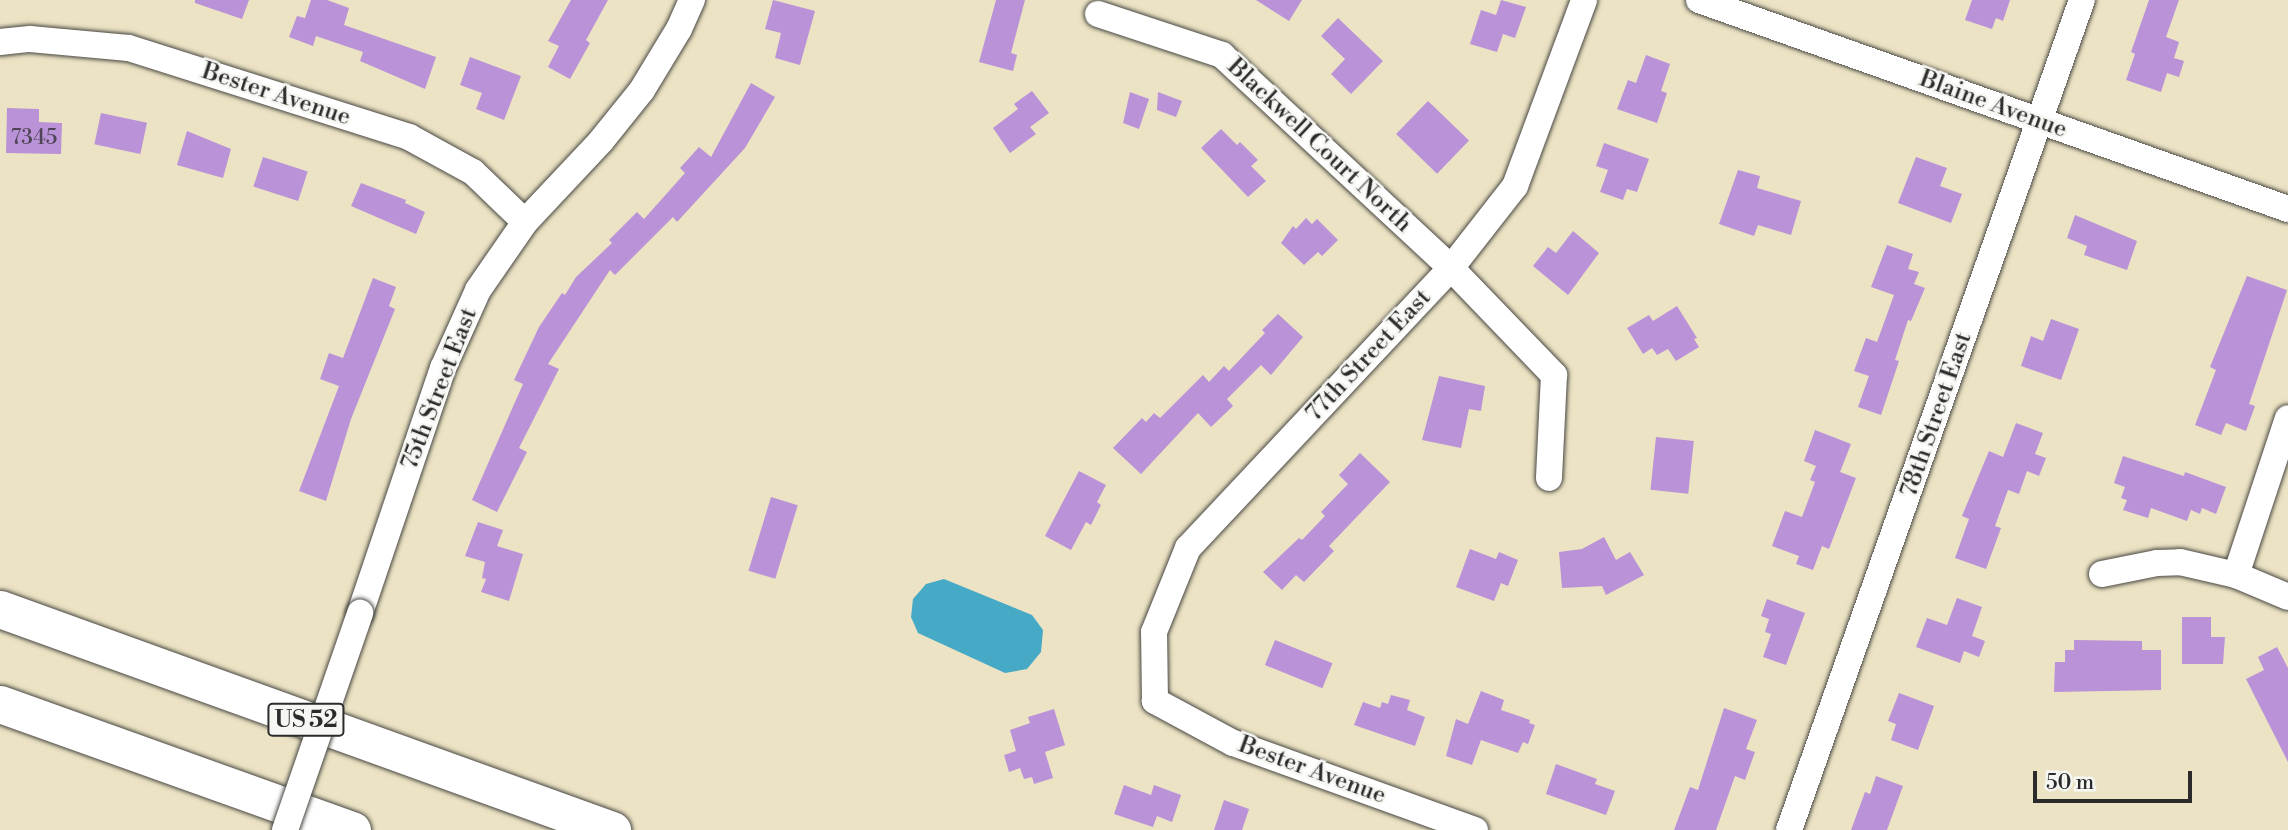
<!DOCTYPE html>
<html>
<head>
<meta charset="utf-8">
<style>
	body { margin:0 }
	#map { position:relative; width:2288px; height:830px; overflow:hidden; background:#ece3c4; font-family:"Libre Bodoni",serif }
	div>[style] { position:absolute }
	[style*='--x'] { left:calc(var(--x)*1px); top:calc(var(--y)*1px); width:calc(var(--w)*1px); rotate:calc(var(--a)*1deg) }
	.water>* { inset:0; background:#46a9c6 }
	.building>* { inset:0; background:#ba92d7; transform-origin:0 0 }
	.roads { filter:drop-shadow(0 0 2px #484742) drop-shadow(0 0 2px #484742) }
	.minor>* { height:26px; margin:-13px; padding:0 13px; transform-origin:13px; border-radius:13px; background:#fff }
	.highway>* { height:37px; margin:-18.5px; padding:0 18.5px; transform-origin:18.5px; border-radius:18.5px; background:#fff }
	.bridges { filter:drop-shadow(0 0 2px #484742) drop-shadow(0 0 2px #484742) }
	.minor-bridge>* { height:26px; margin:-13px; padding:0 13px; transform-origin:13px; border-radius:13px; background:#fff }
	span { translate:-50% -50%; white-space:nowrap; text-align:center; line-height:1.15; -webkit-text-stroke:5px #f6f6f2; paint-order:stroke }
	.number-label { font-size:21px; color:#4f4556 }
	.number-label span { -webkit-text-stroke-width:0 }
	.shield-label span { padding:2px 5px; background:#f6f6f2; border:2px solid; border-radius:5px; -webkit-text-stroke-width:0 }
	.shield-label { font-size:23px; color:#2b2b2b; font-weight:700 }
	.street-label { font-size:24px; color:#2b2b2b }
	.scale { position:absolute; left:2033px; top:771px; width:159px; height:32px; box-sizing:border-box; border:4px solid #2b2b2b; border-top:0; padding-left:9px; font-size:21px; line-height:24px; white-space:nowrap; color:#2b2b2b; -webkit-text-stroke:5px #f6f6f2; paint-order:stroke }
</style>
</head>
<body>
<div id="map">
	<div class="water">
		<i style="clip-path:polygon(944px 579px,1032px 615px,1043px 630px,1041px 652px,1027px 669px,1005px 673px,918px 633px,911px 617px,913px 599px,926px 584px)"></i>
	</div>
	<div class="building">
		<i style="clip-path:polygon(195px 0,249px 0,242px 19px,195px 3px)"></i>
		<i style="clip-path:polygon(311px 0,327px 0,349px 8px,344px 25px,436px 57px,425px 89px,360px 61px,363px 52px,316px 36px,313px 46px,289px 37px,297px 16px,305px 18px)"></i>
		<i style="clip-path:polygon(571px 0,608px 0,586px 40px,590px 43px,570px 79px,548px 67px,559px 46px,548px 41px)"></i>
		<i style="clip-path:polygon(773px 0,815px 11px,800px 65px,775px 58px,781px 33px,765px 29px)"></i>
		<i style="clip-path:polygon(996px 0,1025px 0,1011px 53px,1017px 55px,1013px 71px,979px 62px)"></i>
		<i style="clip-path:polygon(1256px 0,1302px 0,1289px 21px)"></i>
		<i style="clip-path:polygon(1501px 0,1526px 7px,1515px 38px,1503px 34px,1497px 52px,1470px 44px,1481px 10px,1496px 15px)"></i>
		<i style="clip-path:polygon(1972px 0,2010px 0,2003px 21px,1996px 18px,1992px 29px,1965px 20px)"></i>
		<i style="clip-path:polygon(2149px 0,2179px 0,2166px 37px,2179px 42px,2174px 58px,2184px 61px,2179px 77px,2167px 73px,2161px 92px,2126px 80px,2135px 54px,2131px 52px)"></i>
		<i style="clip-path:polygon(1338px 18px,1383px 61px,1351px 94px,1331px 74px,1345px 59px,1321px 36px)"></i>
		<i style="clip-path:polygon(1646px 55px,1670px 64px,1661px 91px,1667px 93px,1657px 123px,1617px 109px,1628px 80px,1636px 83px)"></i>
		<i style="clip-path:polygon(470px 57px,521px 76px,504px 120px,476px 109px,482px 93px,460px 85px)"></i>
		<i style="clip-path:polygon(751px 83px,775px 97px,745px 148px,677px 222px,673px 217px,615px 275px,610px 270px,548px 364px,559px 369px,519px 448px,527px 452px,497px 512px,472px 500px,523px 384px,514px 380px,539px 327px,562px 293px,565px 295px,576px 277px,612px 243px,609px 240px,637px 212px,644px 219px,685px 173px,680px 168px,699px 147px,711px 157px)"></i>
		<i style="clip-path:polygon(1032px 91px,1049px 113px,1030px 127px,1036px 134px,1010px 153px,993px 128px,1018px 109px,1014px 104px)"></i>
		<i style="clip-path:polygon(1130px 92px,1149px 99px,1139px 129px,1123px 123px)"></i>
		<i style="clip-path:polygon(1158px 92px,1182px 101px,1176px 117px,1157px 110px)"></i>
		<i style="left:1428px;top:101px;width:57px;height:46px;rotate:44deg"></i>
		<i style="clip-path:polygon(7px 108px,39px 109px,39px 122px,62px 123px,61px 154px,6px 153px)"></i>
		<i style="left:101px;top:113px;width:47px;height:32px;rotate:12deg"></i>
		<i style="clip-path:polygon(1221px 129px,1237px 145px,1240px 142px,1258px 160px,1251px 166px,1266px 181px,1248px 197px,1201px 148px)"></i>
		<i style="clip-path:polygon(187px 131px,231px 149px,223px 178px,177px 165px)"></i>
		<i style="clip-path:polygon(1604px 143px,1649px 159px,1637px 192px,1627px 189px,1623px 200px,1600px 192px,1608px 170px,1596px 166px)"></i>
		<i style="left:263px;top:157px;width:47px;height:31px;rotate:18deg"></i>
		<i style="clip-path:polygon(1916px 157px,1947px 168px,1940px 186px,1962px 194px,1951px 223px,1898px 203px)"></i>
		<i style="clip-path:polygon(1738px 170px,1760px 176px,1757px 188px,1801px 201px,1791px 235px,1758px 225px,1754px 236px,1719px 224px)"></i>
		<i style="clip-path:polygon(361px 183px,406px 200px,405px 203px,425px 212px,416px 234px,351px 206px)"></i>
		<i style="clip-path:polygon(2075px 215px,2137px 241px,2127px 270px,2084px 255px,2087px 246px,2067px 238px)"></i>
		<i style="clip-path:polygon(1306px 218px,1312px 224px,1317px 219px,1338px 240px,1322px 256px,1318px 252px,1304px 265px,1281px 243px,1293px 226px,1296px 229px)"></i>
		<i style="clip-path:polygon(1573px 231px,1599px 253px,1568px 295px,1533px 266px,1548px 247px,1556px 253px)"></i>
		<i style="clip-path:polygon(1887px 245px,1913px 254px,1908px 269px,1919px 272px,1914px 284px,1925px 288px,1911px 321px,1908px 320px,1895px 360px,1899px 361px,1881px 415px,1858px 407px,1869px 376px,1854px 371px,1866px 338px,1877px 342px,1894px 295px,1871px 287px)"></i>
		<i style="clip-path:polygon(2247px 276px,2287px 290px,2249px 404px,2255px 406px,2246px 431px,2226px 423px,2221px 435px,2195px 425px,2216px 370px,2210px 367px)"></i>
		<i style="clip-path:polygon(373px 278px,396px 287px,389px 306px,395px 309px,351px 419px,326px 501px,299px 491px,339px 386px,320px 379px,329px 353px,343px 358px)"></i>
		<i style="clip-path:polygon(1677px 306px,1697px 338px,1694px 339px,1699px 347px,1676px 361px,1668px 349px,1657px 355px,1652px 348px,1643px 354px,1627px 328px,1649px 315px,1653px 321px)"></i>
		<i style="clip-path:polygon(1278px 314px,1303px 337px,1271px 375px,1261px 365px,1227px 399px,1233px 406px,1211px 427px,1198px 413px,1141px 474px,1113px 448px,1142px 418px,1146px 422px,1154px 413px,1160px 418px,1203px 375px,1209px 382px,1224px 366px,1229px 371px,1265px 333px,1262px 330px)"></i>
		<i style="clip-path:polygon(2051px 319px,2079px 329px,2061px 380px,2021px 366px,2031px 336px,2043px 341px)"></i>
		<i style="clip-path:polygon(1439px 376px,1485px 386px,1481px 411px,1469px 409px,1461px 448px,1422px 440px)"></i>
		<i style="clip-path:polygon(2016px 423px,2043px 433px,2035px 454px,2046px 458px,2039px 476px,2027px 471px,2019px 494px,2008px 490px,1995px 526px,2001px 528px,1986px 569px,1955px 558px,1969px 519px,1962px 516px,1989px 451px,2003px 457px)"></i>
		<i style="clip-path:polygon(1815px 430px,1851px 444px,1840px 472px,1856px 478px,1829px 549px,1822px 546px,1813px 570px,1796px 564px,1799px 556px,1772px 546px,1785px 511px,1802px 517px,1815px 482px,1810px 480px,1816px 466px,1804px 461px)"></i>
		<i style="left:1656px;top:437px;width:38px;height:53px;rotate:6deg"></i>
		<i style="clip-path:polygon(1360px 453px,1390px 482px,1329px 546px,1334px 551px,1304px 582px,1296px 575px,1282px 590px,1263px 572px,1299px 538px,1302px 540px,1325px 516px,1321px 512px,1348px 484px,1339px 475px)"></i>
		<i style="clip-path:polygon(2123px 456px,2184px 476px,2185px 472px,2226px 487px,2216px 514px,2202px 508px,2200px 514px,2191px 510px,2187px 521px,2151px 508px,2148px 518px,2123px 510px,2127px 500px,2121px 498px,2125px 487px,2114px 483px)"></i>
		<i style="clip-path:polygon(1079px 471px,1106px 485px,1097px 502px,1101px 505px,1091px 525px,1086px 522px,1071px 550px,1045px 536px)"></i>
		<i style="left:771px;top:497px;width:28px;height:77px;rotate:17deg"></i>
		<i style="clip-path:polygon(478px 522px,503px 530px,497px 546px,523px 554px,509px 601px,481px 592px,486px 579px,482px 578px,485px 562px,465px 556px)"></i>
		<i style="clip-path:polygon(1604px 537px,1616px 560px,1630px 552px,1644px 575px,1606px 595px,1602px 586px,1562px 588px,1559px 552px,1582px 549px)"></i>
		<i style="clip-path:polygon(1470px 549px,1496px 559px,1499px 552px,1518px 560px,1508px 586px,1501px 583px,1494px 601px,1456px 587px)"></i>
		<i style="clip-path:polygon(1957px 598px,1982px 607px,1972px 636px,1985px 641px,1979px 657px,1964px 651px,1960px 663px,1916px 647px,1927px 618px,1947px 625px)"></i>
		<i style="clip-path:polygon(1767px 599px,1805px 613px,1786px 665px,1763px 657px,1771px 634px,1765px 632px,1769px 619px,1761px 616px)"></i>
		<i style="clip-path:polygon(2182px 617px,2211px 617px,2211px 637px,2225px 637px,2223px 664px,2182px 664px)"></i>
		<i style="left:1275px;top:640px;width:62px;height:27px;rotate:22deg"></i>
		<i style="clip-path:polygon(2074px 640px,2142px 641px,2142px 650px,2161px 650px,2161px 690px,2054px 692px,2055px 662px,2065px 662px,2065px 650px,2074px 650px)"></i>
		<i style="clip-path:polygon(2277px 647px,2288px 668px,2288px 762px,2246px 679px,2264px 670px,2258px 657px)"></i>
		<i style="clip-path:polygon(1481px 691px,1504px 700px,1501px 710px,1530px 720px,1529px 723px,1535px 725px,1528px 744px,1523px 742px,1518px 753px,1481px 740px,1472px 765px,1446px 756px,1456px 719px,1468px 724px)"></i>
		<i style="clip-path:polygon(1899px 693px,1934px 706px,1918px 750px,1891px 740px,1896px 724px,1888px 721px)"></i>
		<i style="clip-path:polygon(1391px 695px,1410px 700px,1407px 710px,1425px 717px,1415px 746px,1354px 725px,1363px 702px,1380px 708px,1382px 702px,1388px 704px)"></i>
		<i style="clip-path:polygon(1724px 708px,1757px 720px,1746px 749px,1755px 752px,1745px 780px,1735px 776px,1716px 830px,1674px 830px,1690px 787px,1698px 790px)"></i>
		<i style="clip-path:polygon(1054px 709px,1065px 745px,1045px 752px,1053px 778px,1034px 784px,1032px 777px,1024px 779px,1020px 768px,1009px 772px,1004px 755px,1016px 751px,1010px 730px,1030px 723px,1028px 717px)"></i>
		<i style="clip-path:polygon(1556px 764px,1597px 779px,1595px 784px,1615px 791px,1606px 815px,1546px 794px)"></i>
		<i style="clip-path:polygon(1876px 776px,1903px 786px,1887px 830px,1851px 830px,1865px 792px,1870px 794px)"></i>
		<i style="clip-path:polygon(1124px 785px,1151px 795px,1154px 785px,1181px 795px,1172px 822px,1157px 816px,1153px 827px,1114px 814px)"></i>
		<i style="clip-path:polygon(1224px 800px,1249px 809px,1242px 830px,1214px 830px)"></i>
	</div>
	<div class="roads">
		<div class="minor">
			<i style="--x:1699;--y:0;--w:625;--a:19.54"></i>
			<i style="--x:1098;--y:14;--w:131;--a:18.3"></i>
			<i style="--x:1222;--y:55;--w:313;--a:42.9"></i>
			<i style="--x:1451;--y:268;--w:149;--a:46.1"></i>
			<i style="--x:1554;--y:375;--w:103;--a:92.8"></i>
			<i style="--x:0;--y:42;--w:30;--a:-6"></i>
			<i style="--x:30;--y:39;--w:99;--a:5.2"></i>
			<i style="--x:129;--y:48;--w:294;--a:17.6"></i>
			<i style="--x:409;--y:137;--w:73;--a:28.7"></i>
			<i style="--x:473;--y:172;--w:72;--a:43.9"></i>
			<i style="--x:2102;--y:574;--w:56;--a:-11.3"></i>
			<i style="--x:2157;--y:563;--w:23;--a:-2"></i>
			<i style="--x:2180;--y:562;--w:57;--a:13.1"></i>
			<i style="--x:2236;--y:575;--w:56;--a:22.9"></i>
			<i style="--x:2236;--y:575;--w:165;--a:-71.7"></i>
			<i style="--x:360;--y:613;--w:259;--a:-71.3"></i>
			<i style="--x:443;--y:368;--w:85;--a:-65.8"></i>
			<i style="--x:478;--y:290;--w:83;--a:-55.3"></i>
			<i style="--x:525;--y:222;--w:111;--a:-46.8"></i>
			<i style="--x:601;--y:141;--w:65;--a:-51.2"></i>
			<i style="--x:642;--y:90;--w:71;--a:-58.8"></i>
			<i style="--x:679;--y:29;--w:32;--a:-66"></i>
			<i style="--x:1475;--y:830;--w:257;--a:-160.2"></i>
			<i style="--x:1233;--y:743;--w:89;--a:-151.7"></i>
			<i style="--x:1155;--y:701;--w:69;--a:-90.8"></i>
			<i style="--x:1154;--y:632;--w:91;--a:-68"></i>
			<i style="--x:1188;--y:548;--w:384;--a:-46.8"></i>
			<i style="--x:1451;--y:268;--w:104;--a:-52"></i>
			<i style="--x:1515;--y:186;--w:198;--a:-69.6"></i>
			<i style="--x:1789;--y:830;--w:880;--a:-70.56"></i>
		</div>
		<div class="highway">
			<i style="--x:0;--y:609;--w:651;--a:19.86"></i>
			<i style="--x:0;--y:704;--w:374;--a:19.7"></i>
		</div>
	</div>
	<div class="bridges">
		<div class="minor-bridge">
			<i style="--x:285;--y:830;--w:230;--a:-70.9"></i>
		</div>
	</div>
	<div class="number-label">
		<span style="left:34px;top:138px">7345</span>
	</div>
	<div class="shield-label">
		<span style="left:306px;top:720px">US 52</span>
	</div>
	<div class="street-label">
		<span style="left:276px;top:95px;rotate:18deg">Bester Avenue</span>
		<span style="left:1993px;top:105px;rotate:20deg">Blaine Avenue</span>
		<span style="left:1319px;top:146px;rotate:43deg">Blackwell Court North</span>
		<span style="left:1369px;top:356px;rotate:-47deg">77th Street East</span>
		<span style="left:440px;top:389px;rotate:-69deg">75th Street East</span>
		<span style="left:1937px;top:415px;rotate:-71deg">78th Street East</span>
		<span style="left:1312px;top:771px;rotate:20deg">Bester Avenue</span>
	</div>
	<div class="scale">50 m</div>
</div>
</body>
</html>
